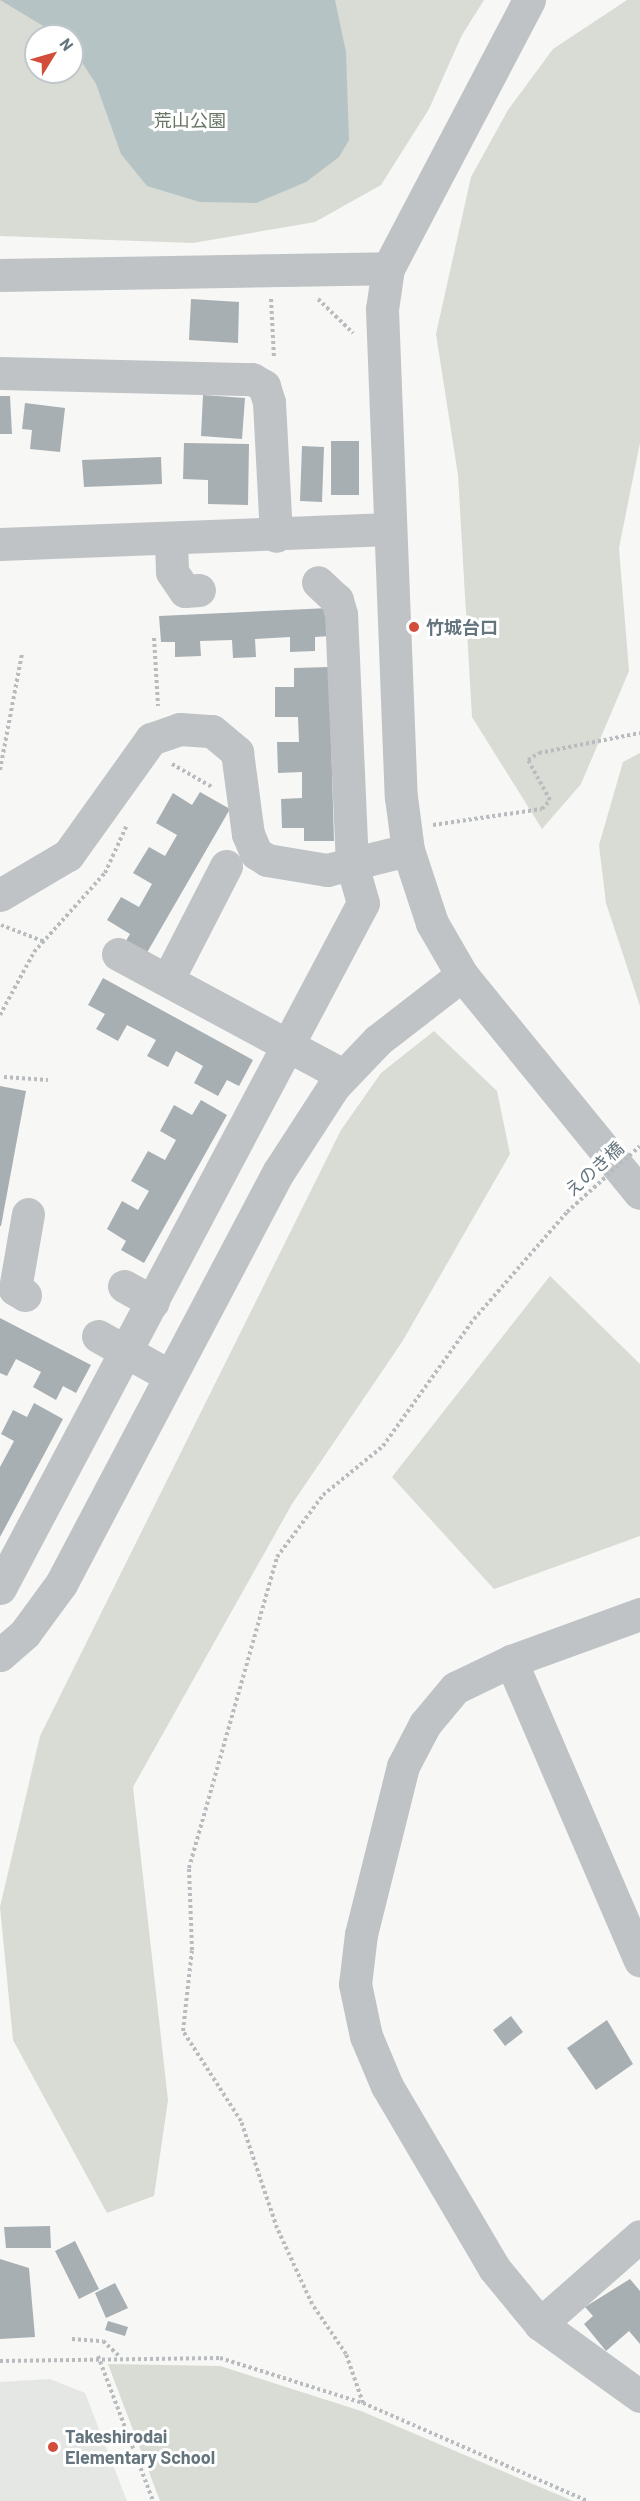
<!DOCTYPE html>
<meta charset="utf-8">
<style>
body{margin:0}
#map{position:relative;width:640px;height:2501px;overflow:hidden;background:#f7f7f5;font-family:Barlow,"Noto Sans JP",sans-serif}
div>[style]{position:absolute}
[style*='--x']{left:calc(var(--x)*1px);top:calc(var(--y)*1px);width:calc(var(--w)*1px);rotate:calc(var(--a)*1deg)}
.built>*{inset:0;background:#e5e7e5}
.green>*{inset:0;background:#d8dcd4}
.water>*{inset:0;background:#b6c3c5}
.building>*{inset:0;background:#a7afb3}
.path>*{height:4px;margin-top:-2px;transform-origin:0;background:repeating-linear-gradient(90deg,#b9bcbe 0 3px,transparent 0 6px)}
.minor>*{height:33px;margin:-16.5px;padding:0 16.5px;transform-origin:16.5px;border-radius:16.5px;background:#bfc3c6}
.path-bridge>*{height:4px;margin-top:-2px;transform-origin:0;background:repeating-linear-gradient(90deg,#b9bcbe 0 3px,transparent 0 6px)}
.dots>*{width:16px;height:16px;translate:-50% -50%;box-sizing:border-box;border:3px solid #fff;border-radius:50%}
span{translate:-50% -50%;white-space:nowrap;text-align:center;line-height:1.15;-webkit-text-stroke:6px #fff;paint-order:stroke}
.park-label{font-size:18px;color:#687664}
.poi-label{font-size:18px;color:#65757d;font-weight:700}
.left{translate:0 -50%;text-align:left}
.street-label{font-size:18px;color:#65757d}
.north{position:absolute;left:24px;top:24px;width:60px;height:60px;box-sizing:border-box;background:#fff;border:2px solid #c1c8cb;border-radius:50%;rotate:53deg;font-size:16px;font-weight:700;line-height:24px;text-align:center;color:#65757d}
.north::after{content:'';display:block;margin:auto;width:21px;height:27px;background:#d24d3a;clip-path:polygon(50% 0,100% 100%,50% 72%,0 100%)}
</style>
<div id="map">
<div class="built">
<i style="clip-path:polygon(50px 2379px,85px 2393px,127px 2501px,0 2501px,0 2382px)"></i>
</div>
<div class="green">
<i style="clip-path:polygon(evenodd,0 0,484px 0,462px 35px,429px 109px,381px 185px,315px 222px,193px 243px,0 236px,0 0,36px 36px,72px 36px,72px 72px,36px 72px,36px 36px)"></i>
<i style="clip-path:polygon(627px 0,640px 0,640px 443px,619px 548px,629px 671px,581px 784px,542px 829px,472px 717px,458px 475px,436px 334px,471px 177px,508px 110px,553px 49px)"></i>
<i style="clip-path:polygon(640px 753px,640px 1006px,606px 903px,599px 845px,623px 762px)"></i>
<i style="clip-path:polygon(434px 1031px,497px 1091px,510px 1154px,402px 1342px,292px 1504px,133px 1787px,168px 2100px,154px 2196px,107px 2213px,13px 2040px,0 1907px,40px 1736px,341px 1130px,381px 1073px)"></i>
<i style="clip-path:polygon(550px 1276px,640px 1364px,640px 1536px,494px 1589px,392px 1477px)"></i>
<i style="clip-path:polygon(108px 2364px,220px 2366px,361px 2411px,573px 2501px,160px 2501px)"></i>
</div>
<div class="water">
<i style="clip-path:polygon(0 0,335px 0,346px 52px,349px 140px,339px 157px,306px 182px,256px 203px,200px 202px,147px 186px,121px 154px,96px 84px,72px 47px,72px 36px,60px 36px)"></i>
</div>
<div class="building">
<i style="clip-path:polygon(191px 299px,239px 302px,238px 343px,189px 340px)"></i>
<i style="clip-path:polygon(203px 395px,245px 398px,242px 439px,201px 436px)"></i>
<i style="clip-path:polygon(0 396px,10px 396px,12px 434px,0 434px)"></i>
<i style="clip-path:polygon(25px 403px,65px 408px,60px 452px,30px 449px,32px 430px,22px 429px)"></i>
<i style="clip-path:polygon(331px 441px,359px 441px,359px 495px,331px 495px)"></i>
<i style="clip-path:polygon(184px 443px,249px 444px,248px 505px,208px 504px,208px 480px,183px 479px)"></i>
<i style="clip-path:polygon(302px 446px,324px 447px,322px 502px,300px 501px)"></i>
<i style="clip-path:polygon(161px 457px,162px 484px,84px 487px,82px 460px)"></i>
<i style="clip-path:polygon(329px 608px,330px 636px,315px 637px,315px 651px,290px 652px,290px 637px,255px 639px,256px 657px,233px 658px,232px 640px,200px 641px,201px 656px,175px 657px,175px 642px,161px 642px,159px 616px)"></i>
<i style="clip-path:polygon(329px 667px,334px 841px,304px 841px,304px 828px,282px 828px,281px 799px,302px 798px,302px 772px,278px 773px,277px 742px,299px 742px,298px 717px,275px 717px,275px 687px,294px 687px,294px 668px)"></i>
<i style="clip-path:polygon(200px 792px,230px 809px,145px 956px,124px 944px,130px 934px,107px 920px,121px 897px,139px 907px,152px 884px,133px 873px,149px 847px,165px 856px,177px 835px,156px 823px,173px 793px,192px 805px)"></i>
<i style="clip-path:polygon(103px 978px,253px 1060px,239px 1086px,227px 1080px,218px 1096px,194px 1083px,203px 1066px,176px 1051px,168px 1067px,147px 1056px,156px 1040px,127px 1025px,118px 1041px,96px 1029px,105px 1014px,88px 1005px)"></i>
<i style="clip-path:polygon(0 1086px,26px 1091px,1px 1226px,0 1226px)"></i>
<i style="clip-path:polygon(201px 1100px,227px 1115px,144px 1263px,121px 1250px,126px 1241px,107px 1229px,122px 1201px,138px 1210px,149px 1191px,131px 1181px,148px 1151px,165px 1160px,176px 1140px,160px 1131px,174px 1105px,192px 1115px)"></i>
<i style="clip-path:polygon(0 1318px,91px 1365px,76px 1393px,63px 1386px,56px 1400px,33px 1387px,41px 1372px,16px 1359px,7px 1376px,0 1373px)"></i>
<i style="clip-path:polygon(34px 1403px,63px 1419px,0 1537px,0 1467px,14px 1441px,1px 1434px,13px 1410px,27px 1417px)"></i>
<i style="clip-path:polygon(511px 2016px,523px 2032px,505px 2046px,493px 2030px)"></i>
<i style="clip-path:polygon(607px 2020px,633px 2064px,596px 2090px,567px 2048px)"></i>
<i style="clip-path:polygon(50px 2226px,51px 2248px,6px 2248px,4px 2227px)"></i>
<i style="clip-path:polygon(75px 2241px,99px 2289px,79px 2299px,55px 2251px)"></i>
<i style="clip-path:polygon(0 2259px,29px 2268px,35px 2337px,0 2339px)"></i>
<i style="clip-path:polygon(630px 2279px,640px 2291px,640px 2344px,629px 2331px,606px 2351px,584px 2324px,593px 2316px,585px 2307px)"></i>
<i style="clip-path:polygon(115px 2283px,128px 2308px,106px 2318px,95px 2293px)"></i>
<i style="clip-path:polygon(108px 2321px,128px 2327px,125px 2336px,105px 2330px)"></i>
</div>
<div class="path">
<i style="--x:271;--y:299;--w:59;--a:87.1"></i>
<i style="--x:318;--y:299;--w:49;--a:44.2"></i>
<i style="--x:154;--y:638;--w:68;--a:86.6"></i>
<i style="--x:172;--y:764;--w:46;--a:29.9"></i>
<i style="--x:0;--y:770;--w:118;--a:-79.3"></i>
<i style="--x:433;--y:825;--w:110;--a:-8.4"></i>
<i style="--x:542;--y:809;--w:12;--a:-48"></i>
<i style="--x:550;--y:800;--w:46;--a:-118.8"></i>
<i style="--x:528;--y:760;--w:13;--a:-32"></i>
<i style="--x:539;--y:753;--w:103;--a:-11.2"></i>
<i style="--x:1;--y:925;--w:47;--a:21.1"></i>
<i style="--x:0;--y:1015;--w:72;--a:-61.6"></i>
<i style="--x:34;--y:952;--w:106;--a:-48.1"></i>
<i style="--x:105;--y:873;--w:51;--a:-65.5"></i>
<i style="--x:4;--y:1077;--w:44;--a:3.9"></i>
<i style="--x:72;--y:2339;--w:31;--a:4"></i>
<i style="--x:103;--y:2341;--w:22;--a:43"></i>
<i style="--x:98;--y:2356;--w:155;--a:69.2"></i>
<i style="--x:0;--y:2361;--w:220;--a:-0.8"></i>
<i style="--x:220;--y:2358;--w:150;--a:17.5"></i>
<i style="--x:363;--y:2403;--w:244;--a:23.6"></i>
<i style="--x:363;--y:2403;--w:52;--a:-109.1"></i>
<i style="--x:346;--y:2354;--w:60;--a:-124.2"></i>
<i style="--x:312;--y:2304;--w:84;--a:-114.7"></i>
<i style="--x:277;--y:2228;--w:113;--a:-108.6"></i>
<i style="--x:241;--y:2121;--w:107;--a:-122.8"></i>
<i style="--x:183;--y:2031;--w:81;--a:-83.7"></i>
<i style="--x:192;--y:1950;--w:82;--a:-92.1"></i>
<i style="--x:189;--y:1868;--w:323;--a:-74.2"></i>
<i style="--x:277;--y:1557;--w:77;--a:-53.4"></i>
<i style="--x:323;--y:1495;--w:77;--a:-39.2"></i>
<i style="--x:383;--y:1446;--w:156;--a:-54.4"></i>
<i style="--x:474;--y:1319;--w:142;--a:-49"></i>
</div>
<div class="minor">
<i style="--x:529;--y:0;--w:303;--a:117.7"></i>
<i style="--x:388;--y:268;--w:41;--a:98.3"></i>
<i style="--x:382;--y:309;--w:488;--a:87.8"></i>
<i style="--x:401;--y:797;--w:53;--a:82.5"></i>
<i style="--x:408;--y:850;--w:77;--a:71.8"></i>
<i style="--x:432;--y:923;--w:60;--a:60"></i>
<i style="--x:462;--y:975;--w:281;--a:50.8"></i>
<i style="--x:0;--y:275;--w:388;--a:-1"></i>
<i style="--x:0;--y:373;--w:252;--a:1.4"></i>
<i style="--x:252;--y:379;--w:14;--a:30"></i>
<i style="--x:264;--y:386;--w:17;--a:73"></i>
<i style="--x:269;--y:402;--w:134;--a:87"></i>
<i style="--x:171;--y:542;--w:30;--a:88"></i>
<i style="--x:172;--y:572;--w:23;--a:56"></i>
<i style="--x:185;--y:591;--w:14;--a:-4"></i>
<i style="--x:0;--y:544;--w:390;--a:-2.2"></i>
<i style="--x:0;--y:895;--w:79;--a:-30.5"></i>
<i style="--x:68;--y:855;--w:143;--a:-54.4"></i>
<i style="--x:151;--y:739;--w:31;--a:-19"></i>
<i style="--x:180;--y:729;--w:32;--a:4"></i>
<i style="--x:212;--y:731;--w:33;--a:40"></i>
<i style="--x:237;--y:752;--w:83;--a:82.4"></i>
<i style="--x:248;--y:834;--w:21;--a:67"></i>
<i style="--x:256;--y:853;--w:13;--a:32"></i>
<i style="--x:267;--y:860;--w:61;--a:9.5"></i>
<i style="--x:327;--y:870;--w:83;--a:-13.9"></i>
<i style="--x:118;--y:954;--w:255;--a:28.3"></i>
<i style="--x:168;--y:979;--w:127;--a:-62.8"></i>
<i style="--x:124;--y:1286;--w:33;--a:29"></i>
<i style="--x:25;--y:1295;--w:12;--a:-149"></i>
<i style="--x:15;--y:1289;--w:76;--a:-80.2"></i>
<i style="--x:98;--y:1336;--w:82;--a:29.1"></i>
<i style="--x:0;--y:1588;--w:775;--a:-62.08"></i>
<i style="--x:363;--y:903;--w:40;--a:-106"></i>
<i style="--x:352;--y:865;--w:251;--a:-92.5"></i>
<i style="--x:341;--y:614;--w:15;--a:-106"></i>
<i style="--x:337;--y:600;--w:26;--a:-137"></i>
<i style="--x:640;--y:1614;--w:137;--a:160"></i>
<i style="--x:511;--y:1661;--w:62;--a:154.3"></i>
<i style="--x:455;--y:1688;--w:47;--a:129.8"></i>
<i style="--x:425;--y:1724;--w:47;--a:117.6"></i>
<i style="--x:403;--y:1766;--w:173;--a:104"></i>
<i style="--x:361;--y:1934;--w:50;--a:96.8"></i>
<i style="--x:355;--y:1984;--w:53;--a:78.1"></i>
<i style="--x:366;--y:2036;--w:54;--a:67.2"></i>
<i style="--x:387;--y:2086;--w:211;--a:59.5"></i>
<i style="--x:494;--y:2268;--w:72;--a:50.6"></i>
<i style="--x:540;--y:2324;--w:123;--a:35.8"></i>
<i style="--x:0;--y:1655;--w:33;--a:-41"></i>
<i style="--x:25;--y:1633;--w:61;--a:-53.7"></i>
<i style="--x:61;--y:1584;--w:467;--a:-62.2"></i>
<i style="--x:279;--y:1171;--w:101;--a:-57.1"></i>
<i style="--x:334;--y:1086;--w:64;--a:-46.3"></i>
<i style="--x:378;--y:1040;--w:106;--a:-37.7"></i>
<i style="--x:511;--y:1661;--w:326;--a:66.7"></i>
<i style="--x:540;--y:2324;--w:133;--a:-41.3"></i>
</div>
<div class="path-bridge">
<i style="--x:567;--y:1212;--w:98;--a:-42.1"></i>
</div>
<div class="dots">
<i style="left:414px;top:627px;background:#d24d3a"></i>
<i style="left:53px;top:2447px;background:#d24d3a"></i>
</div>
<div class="park-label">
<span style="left:190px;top:120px">荒山公園</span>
</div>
<div class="poi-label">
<span class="left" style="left:426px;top:627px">竹城台口</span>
<span class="left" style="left:65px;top:2447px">Takeshirodai<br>Elementary School</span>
</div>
<div class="street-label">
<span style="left:594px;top:1169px;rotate:-42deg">えのき橋</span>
</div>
<div class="north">N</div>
</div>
